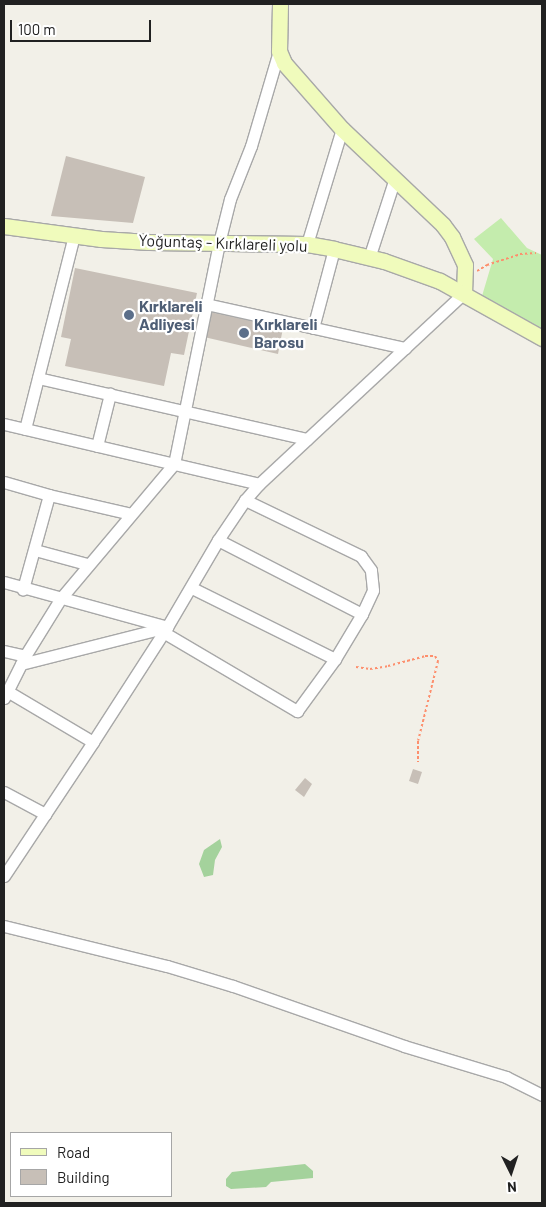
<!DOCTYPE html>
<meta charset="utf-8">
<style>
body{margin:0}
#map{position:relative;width:546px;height:1207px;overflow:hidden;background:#f2f0e8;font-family:Barlow,sans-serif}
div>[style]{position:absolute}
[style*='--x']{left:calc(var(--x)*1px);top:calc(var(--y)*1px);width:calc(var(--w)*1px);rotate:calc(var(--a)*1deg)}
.grass>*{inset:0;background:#c4ecad}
.forest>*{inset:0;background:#a4d29c}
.building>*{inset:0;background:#c7bfb7}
.path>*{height:2px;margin-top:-1px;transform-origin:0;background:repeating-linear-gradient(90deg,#fd8f6d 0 2.5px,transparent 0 5px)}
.roads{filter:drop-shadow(1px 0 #a8a8a8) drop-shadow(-1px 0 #a8a8a8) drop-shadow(0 1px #a8a8a8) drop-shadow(0 -1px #a8a8a8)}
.street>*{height:11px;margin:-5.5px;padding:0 5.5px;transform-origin:5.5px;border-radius:5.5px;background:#fff}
.secondary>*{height:15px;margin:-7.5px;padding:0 7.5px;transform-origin:7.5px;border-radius:7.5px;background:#f0fbbc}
.dots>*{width:14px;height:14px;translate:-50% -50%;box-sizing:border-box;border:2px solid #fff;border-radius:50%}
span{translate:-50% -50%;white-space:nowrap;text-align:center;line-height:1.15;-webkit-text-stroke:4.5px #fff;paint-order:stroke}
.street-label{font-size:16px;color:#212121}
.service-label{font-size:16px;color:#4e5e75;font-weight:700}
.left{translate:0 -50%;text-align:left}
.frame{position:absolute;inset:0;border:5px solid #212121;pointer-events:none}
.legend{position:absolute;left:10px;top:1132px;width:162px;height:65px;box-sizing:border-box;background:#fff;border:1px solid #a6a6a6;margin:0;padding:6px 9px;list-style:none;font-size:15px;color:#212121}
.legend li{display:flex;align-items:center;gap:10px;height:25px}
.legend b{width:25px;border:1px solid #a6a6a6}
.north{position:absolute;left:486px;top:1147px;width:50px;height:50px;-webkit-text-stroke:4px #fff;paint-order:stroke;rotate:176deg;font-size:14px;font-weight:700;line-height:20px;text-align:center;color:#212121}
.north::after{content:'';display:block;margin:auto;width:18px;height:22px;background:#212121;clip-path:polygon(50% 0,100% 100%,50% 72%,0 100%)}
.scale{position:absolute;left:10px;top:20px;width:141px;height:22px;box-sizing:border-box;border:2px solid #212121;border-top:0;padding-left:6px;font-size:15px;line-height:18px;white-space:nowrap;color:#212121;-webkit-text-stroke:4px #fff;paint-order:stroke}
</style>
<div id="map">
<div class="grass">
<i style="clip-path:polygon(501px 218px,527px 248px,542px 255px,542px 331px,482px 296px,493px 259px,474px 239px)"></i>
</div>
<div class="forest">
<i style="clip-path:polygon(220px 839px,222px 847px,215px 860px,213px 875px,204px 877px,199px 864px,204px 850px)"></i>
<i style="clip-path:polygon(305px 1164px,313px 1171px,313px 1178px,271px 1182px,266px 1187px,231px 1189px,226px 1186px,226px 1179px,232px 1172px)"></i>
</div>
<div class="building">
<i style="clip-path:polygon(66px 156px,145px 177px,133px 223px,51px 216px)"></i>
<i style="clip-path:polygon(75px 268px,197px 293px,184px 355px,171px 353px,164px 386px,65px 366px,71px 339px,61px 337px)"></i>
<i style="clip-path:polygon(210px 312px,283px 328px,278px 354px,204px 337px)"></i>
<i style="clip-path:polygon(413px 769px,422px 772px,418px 784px,409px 781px)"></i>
<i style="clip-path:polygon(305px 778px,312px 784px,304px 797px,295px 790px)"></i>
</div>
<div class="path">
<i style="--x:477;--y:271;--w:12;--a:-31"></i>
<i style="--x:487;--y:265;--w:35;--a:-18"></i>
<i style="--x:520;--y:254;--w:16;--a:-4"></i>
<i style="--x:356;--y:667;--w:14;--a:8"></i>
<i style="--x:370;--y:669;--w:18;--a:-9"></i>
<i style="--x:388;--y:666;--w:38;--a:-15"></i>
<i style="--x:425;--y:656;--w:10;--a:0"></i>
<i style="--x:435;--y:656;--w:6;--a:59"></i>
<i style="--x:438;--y:661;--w:82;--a:104"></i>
<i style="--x:418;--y:741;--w:21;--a:90"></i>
</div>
<div class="roads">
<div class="street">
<i style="--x:307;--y:244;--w:120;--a:-73.1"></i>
<i style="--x:369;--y:258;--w:81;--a:-72"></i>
<i style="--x:206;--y:304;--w:204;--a:12.5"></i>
<i style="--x:313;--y:328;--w:82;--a:-75.1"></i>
<i style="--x:38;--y:378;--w:276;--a:12.8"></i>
<i style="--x:4;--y:424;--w:262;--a:13.2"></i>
<i style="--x:25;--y:429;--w:199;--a:-75.8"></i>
<i style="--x:97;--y:446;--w:54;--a:-76"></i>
<i style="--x:4;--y:482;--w:47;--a:16.1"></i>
<i style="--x:49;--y:495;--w:98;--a:105.5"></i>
<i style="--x:49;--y:495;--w:84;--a:13"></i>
<i style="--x:218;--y:540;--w:162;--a:27.2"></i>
<i style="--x:35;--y:550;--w:54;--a:15.1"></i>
<i style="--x:4;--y:582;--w:169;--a:15.4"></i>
<i style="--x:167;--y:627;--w:137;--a:122.8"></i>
<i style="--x:93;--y:742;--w:100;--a:-149.3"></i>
<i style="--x:192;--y:588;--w:160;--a:26.4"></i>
<i style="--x:335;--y:659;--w:52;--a:-59"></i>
<i style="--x:362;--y:614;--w:26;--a:-65"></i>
<i style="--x:373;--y:590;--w:20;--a:-96"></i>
<i style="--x:371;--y:570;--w:17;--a:-126"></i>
<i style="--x:361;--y:556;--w:129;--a:-154.2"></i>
<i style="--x:163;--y:632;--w:156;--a:30.5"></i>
<i style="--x:297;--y:711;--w:64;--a:-53.8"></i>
<i style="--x:4;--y:651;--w:22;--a:13"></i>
<i style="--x:21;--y:664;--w:151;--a:-14.2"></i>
<i style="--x:167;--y:627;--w:101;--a:-59.6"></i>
<i style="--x:218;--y:540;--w:48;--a:-56"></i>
<i style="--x:245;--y:500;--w:21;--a:-49"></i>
<i style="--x:259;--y:484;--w:280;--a:-43"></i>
<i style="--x:4;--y:698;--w:47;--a:-63.4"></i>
<i style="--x:25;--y:656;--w:68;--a:-58.2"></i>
<i style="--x:61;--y:598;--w:175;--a:-49.9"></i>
<i style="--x:174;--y:464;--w:226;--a:-78.5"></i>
<i style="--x:219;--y:243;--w:45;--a:-76"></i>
<i style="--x:230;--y:199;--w:57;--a:-68.4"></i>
<i style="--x:251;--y:146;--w:99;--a:-73.6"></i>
<i style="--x:4;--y:792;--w:47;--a:28.2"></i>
<i style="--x:4;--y:876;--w:161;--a:-56.4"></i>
<i style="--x:4;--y:926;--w:168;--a:13.8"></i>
<i style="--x:167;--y:966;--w:69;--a:16.9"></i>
<i style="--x:233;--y:986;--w:181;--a:19.3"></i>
<i style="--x:404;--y:1046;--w:107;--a:16.9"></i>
<i style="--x:506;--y:1077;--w:40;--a:26.6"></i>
</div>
<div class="secondary">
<i style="--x:280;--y:4;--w:47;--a:91.2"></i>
<i style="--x:279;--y:51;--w:13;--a:67"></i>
<i style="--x:284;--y:63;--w:88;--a:48.7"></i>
<i style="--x:342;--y:129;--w:139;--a:43.5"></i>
<i style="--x:443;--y:225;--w:15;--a:53"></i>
<i style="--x:452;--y:237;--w:31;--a:65"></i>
<i style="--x:465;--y:265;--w:28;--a:92"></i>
<i style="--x:4;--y:226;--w:98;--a:7.6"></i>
<i style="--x:101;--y:239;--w:48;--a:3.6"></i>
<i style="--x:149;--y:242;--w:158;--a:0.7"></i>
<i style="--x:307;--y:244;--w:27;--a:10"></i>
<i style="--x:334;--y:249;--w:51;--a:13.5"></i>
<i style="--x:384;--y:261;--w:59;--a:19.7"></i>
<i style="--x:440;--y:281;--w:117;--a:29.2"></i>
</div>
</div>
<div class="dots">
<i style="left:129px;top:315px;background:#5c6f8a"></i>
<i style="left:244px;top:333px;background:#5c6f8a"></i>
</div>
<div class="street-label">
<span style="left:223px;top:243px;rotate:2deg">Yoğuntaş - Kırklareli yolu</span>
</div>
<div class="service-label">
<span class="left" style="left:139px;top:315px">Kırklareli<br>Adliyesi</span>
<span class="left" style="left:254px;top:333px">Kırklareli<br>Barosu</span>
</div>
<div class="frame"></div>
<ul class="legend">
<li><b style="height:6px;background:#f0fbbc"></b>Road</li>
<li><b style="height:14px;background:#c7bfb7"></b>Building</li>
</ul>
<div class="north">N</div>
<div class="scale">100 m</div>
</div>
